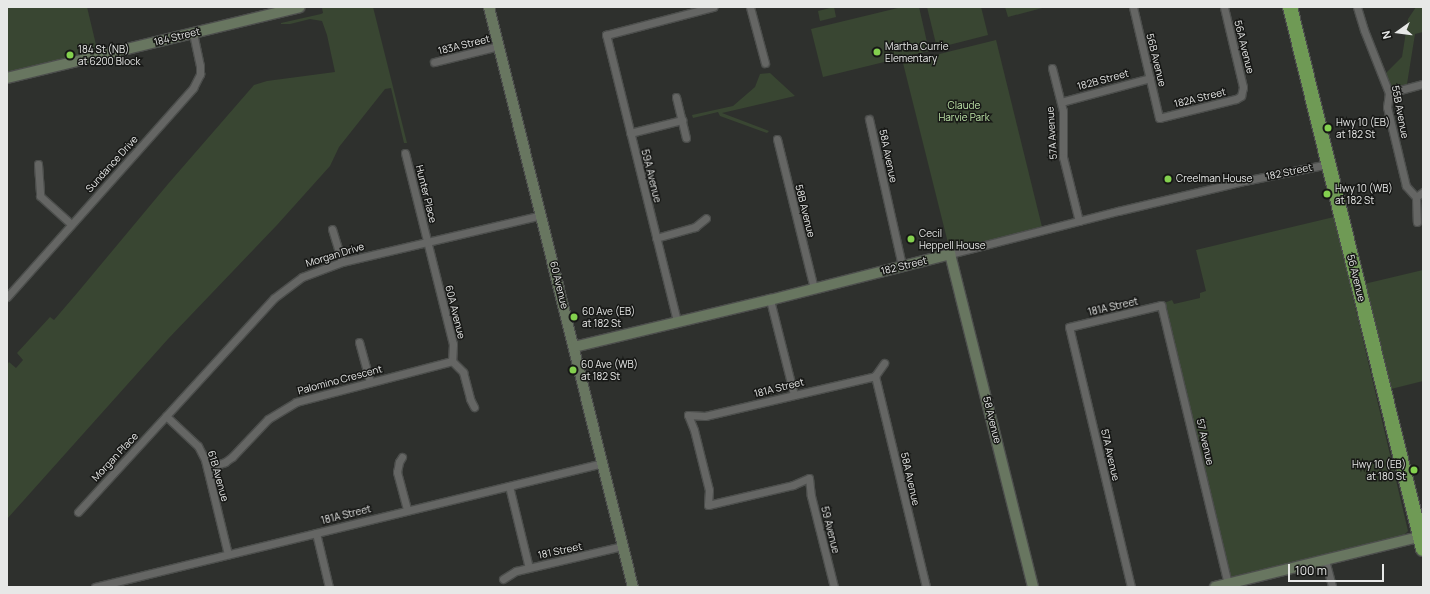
<!DOCTYPE html>
<style>
body{margin:0}
#map{position:relative;width:1430px;height:594px;overflow:hidden;background:#2e302d;font-family:Manrope,sans-serif}
div>[style]{position:absolute}
[style*='--x']{left:calc(var(--x)*1px);top:calc(var(--y)*1px);width:calc(var(--w)*1px);rotate:calc(var(--a)*1deg)}
.green>*{inset:0;background:#394632}
.roads{filter:drop-shadow(1px 0 #4c4e4c) drop-shadow(-1px 0 #4c4e4c) drop-shadow(0 1px #4c4e4c) drop-shadow(0 -1px #4c4e4c)}
.street>*{height:7px;margin:-3.5px;padding:0 3.5px;transform-origin:3.5px;border-radius:3.5px;background:#656664}
.secondary>*{height:10px;margin:-5px;padding:0 5px;transform-origin:5px;border-radius:5px;background:#687660}
.highway>*{height:14px;margin:-7px;padding:0 7px;transform-origin:7px;border-radius:7px;background:#6f9a55}
.dots>*{width:11px;height:11px;translate:-50% -50%;box-sizing:border-box;border:2px solid #171816;border-radius:50%}
span{translate:-50% -50%;white-space:nowrap;text-align:center;line-height:1.15;-webkit-text-stroke:3px #171816;paint-order:stroke}
.street-label{font-size:10px;color:#e7e8e7}
.poi-label{font-size:10px;color:#e7e8e7}
.left{translate:0 -50%;text-align:left}
.right{translate:-100% -50%;text-align:right}
.park-label{font-size:10px;color:#bfe6a9}
.frame{position:absolute;inset:0;border:8px solid #e7e8e7;pointer-events:none}
.north{position:absolute;left:1378px;top:12px;width:40px;height:40px;-webkit-text-stroke:3px #171816;paint-order:stroke;rotate:256deg;font-size:11px;font-weight:700;line-height:16px;text-align:center;color:#e7e8e7}
.north::after{content:'';display:block;margin:auto;width:14px;height:18px;background:#e7e8e7;clip-path:polygon(50% 0,100% 100%,50% 72%,0 100%)}
.scale{position:absolute;left:1288px;top:564px;width:96px;height:18px;box-sizing:border-box;border:2px solid #e7e8e7;border-top:0;padding-left:5px;font-size:12px;line-height:14px;white-space:nowrap;color:#e7e8e7;-webkit-text-stroke:3px #171816;paint-order:stroke}
</style>
<div id="map">
<div class="green">
<i style="clip-path:polygon(7px 7px,87px 7px,97px 49px,94px 52px,7px 73px)"></i>
<i style="clip-path:polygon(328px 7px,373px 7px,407px 143px,404px 143px,391px 88px,385px 89px,339px 147px,330px 166px,277px 225px,168px 339px,7px 519px,7px 365px,9px 362px,16px 368px,23px 360px,17px 353px,50px 317px,54px 320px,78px 292px,168px 184px,254px 85px,267px 81px,335px 72px,327px 35px,322px 21px,310px 19px,290px 24px,281px 24px,281px 23px,321px 14px,323px 13px,322px 8px)"></i>
<i style="clip-path:polygon(834px 7px,836px 17px,820px 21px,818px 11px)"></i>
<i style="clip-path:polygon(902px 7px,919px 7px,929px 51px,823px 77px,811px 29px)"></i>
<i style="clip-path:polygon(927px 7px,981px 7px,988px 35px,937px 48px)"></i>
<i style="clip-path:polygon(1005px 7px,1046px 7px,1008px 17px)"></i>
<i style="clip-path:polygon(1416px 7px,1423px 7px,1423px 32px,1415px 34px,1407px 84px,1397px 87px,1391px 86px,1385px 74px,1402px 57px,1408px 19px)"></i>
<i style="clip-path:polygon(996px 40px,1042px 227px,950px 251px,903px 63px)"></i>
<i style="clip-path:polygon(770px 73px,795px 96px,722px 113px,769px 131px,767px 133px,720px 116px,718px 112px,693px 118px,692px 115px,733px 106px,755px 87px,760px 74px)"></i>
<i style="clip-path:polygon(1334px 217px,1408px 531px,1404px 535px,1231px 577px,1164px 303px,1172px 300px,1174px 304px,1200px 298px,1200px 293px,1206px 291px,1196px 250px)"></i>
<i style="clip-path:polygon(1423px 270px,1423px 381px,1391px 389px,1364px 284px)"></i>
</div>
<div class="roads">
<div class="street">
<i style="--x:750;--y:7;--w:58;--a:75"></i>
<i style="--x:1133;--y:7;--w:114;--a:76.8"></i>
<i style="--x:1159;--y:118;--w:79;--a:-13.9"></i>
<i style="--x:1236;--y:99;--w:6;--a:-31"></i>
<i style="--x:1241;--y:96;--w:9;--a:-77"></i>
<i style="--x:1243;--y:87;--w:82;--a:-103.4"></i>
<i style="--x:1357;--y:7;--w:24;--a:73"></i>
<i style="--x:1364;--y:30;--w:68;--a:68.4"></i>
<i style="--x:1389;--y:93;--w:14;--a:98"></i>
<i style="--x:1387;--y:107;--w:81;--a:76.5"></i>
<i style="--x:1406;--y:186;--w:15;--a:48"></i>
<i style="--x:434;--y:62;--w:67;--a:-13.8"></i>
<i style="--x:1052;--y:68;--w:44;--a:75.7"></i>
<i style="--x:1063;--y:111;--w:46;--a:90"></i>
<i style="--x:1063;--y:157;--w:66;--a:76"></i>
<i style="--x:1389;--y:93;--w:35;--a:-15"></i>
<i style="--x:676;--y:97;--w:42;--a:76.3"></i>
<i style="--x:1061;--y:102;--w:92;--a:-15.1"></i>
<i style="--x:869;--y:119;--w:151;--a:77.3"></i>
<i style="--x:630;--y:133;--w:54;--a:-14"></i>
<i style="--x:777;--y:139;--w:154;--a:76.1"></i>
<i style="--x:405;--y:153;--w:197;--a:75.9"></i>
<i style="--x:453;--y:344;--w:17;--a:93"></i>
<i style="--x:38;--y:164;--w:32;--a:86"></i>
<i style="--x:40;--y:196;--w:42;--a:42.1"></i>
<i style="--x:1416;--y:197;--w:25;--a:88"></i>
<i style="--x:1416;--y:197;--w:9;--a:-36"></i>
<i style="--x:332;--y:229;--w:34;--a:73"></i>
<i style="--x:656;--y:238;--w:41;--a:-15.8"></i>
<i style="--x:695;--y:227;--w:14;--a:-39"></i>
<i style="--x:950;--y:254;--w:173;--a:-14.4"></i>
<i style="--x:1118;--y:211;--w:130;--a:-13.4"></i>
<i style="--x:1244;--y:181;--w:86;--a:-11.4"></i>
<i style="--x:7;--y:297;--w:280;--a:-48.3"></i>
<i style="--x:193;--y:88;--w:16;--a:-63"></i>
<i style="--x:200;--y:74;--w:8;--a:-90"></i>
<i style="--x:200;--y:66;--w:34;--a:-102"></i>
<i style="--x:770;--y:300;--w:98;--a:75.8"></i>
<i style="--x:677;--y:321;--w:295;--a:-103.9"></i>
<i style="--x:606;--y:35;--w:111;--a:-14.7"></i>
<i style="--x:359;--y:342;--w:41;--a:74.6"></i>
<i style="--x:452;--y:361;--w:16;--a:45"></i>
<i style="--x:463;--y:372;--w:28;--a:75"></i>
<i style="--x:470;--y:399;--w:9;--a:63"></i>
<i style="--x:875;--y:376;--w:217;--a:76.4"></i>
<i style="--x:875;--y:376;--w:16;--a:-55"></i>
<i style="--x:688;--y:415;--w:16;--a:68"></i>
<i style="--x:694;--y:430;--w:62;--a:76"></i>
<i style="--x:709;--y:490;--w:15;--a:94"></i>
<i style="--x:708;--y:505;--w:87;--a:-13.2"></i>
<i style="--x:793;--y:485;--w:17;--a:-24"></i>
<i style="--x:809;--y:478;--w:18;--a:84"></i>
<i style="--x:811;--y:496;--w:94;--a:75.8"></i>
<i style="--x:688;--y:415;--w:17;--a:3"></i>
<i style="--x:705;--y:416;--w:175;--a:-13.2"></i>
<i style="--x:166;--y:416;--w:44;--a:43.2"></i>
<i style="--x:198;--y:446;--w:16;--a:63"></i>
<i style="--x:205;--y:460;--w:97;--a:76.3"></i>
<i style="--x:402;--y:457;--w:6;--a:121"></i>
<i style="--x:399;--y:462;--w:10;--a:101"></i>
<i style="--x:397;--y:472;--w:39;--a:75"></i>
<i style="--x:207;--y:468;--w:19;--a:-18"></i>
<i style="--x:225;--y:462;--w:9;--a:-36"></i>
<i style="--x:232;--y:457;--w:52;--a:-46.5"></i>
<i style="--x:268;--y:419;--w:33;--a:-31"></i>
<i style="--x:296;--y:402;--w:161;--a:-14.7"></i>
<i style="--x:509;--y:486;--w:84;--a:76.3"></i>
<i style="--x:78;--y:512;--w:290;--a:-47.5"></i>
<i style="--x:274;--y:298;--w:35;--a:-37"></i>
<i style="--x:302;--y:277;--w:43;--a:-20.6"></i>
<i style="--x:342;--y:262;--w:205;--a:-13.2"></i>
<i style="--x:316;--y:533;--w:56;--a:76.5"></i>
<i style="--x:1325;--y:560;--w:28;--a:75"></i>
<i style="--x:503;--y:579;--w:15;--a:-32"></i>
<i style="--x:516;--y:571;--w:110;--a:-13.2"></i>
<i style="--x:95;--y:587;--w:523;--a:-13.72"></i>
<i style="--x:1131;--y:587;--w:267;--a:-103.4"></i>
<i style="--x:1069;--y:327;--w:95;--a:-13.4"></i>
<i style="--x:1161;--y:305;--w:287;--a:76.5"></i>
</div>
<div class="secondary">
<i style="--x:489;--y:7;--w:598;--a:76.06"></i>
<i style="--x:7;--y:78;--w:301;--a:-13.6"></i>
<i style="--x:574;--y:347;--w:202;--a:-13.5"></i>
<i style="--x:770;--y:300;--w:186;--a:-14.3"></i>
<i style="--x:950;--y:254;--w:343;--a:76"></i>
<i style="--x:1215;--y:587;--w:214;--a:-13.8"></i>
</div>
<div class="highway">
<i style="--x:1290;--y:7;--w:558;--a:76.21"></i>
</div>
</div>
<div class="dots">
<i style="left:877px;top:52px;background:#83d04e"></i>
<i style="left:70px;top:55px;background:#83d04e"></i>
<i style="left:1328px;top:128px;background:#83d04e"></i>
<i style="left:1168px;top:179px;background:#83d04e"></i>
<i style="left:1327px;top:194px;background:#83d04e"></i>
<i style="left:911px;top:239px;background:#83d04e"></i>
<i style="left:574px;top:317px;background:#83d04e"></i>
<i style="left:573px;top:370px;background:#83d04e"></i>
<i style="left:1414px;top:470px;background:#83d04e"></i>
</div>
<div class="street-label">
<span style="left:177px;top:37px;rotate:-14deg">184 Street</span>
<span style="left:464px;top:45px;rotate:-14deg">183A Street</span>
<span style="left:1244px;top:47px;rotate:76deg">56A Avenue</span>
<span style="left:1156px;top:60px;rotate:76deg">56B Avenue</span>
<span style="left:1103px;top:80px;rotate:-15deg">182B Street</span>
<span style="left:1200px;top:98px;rotate:-14deg">182A Street</span>
<span style="left:1400px;top:112px;rotate:79deg">55B Avenue</span>
<span style="left:1052px;top:133px;rotate:-94deg">57A Avenue</span>
<span style="left:888px;top:156px;rotate:78deg">58A Avenue</span>
<span style="left:112px;top:164px;rotate:-48deg">Sundance Drive</span>
<span style="left:1289px;top:172px;rotate:-12deg">182 Street</span>
<span style="left:651px;top:176px;rotate:76deg">59A Avenue</span>
<span style="left:426px;top:194px;rotate:76deg">Hunter Place</span>
<span style="left:805px;top:211px;rotate:76deg">58B Avenue</span>
<span style="left:335px;top:255px;rotate:-17deg">Morgan Drive</span>
<span style="left:904px;top:266px;rotate:-14deg">182 Street</span>
<span style="left:1356px;top:278px;rotate:76deg">56 Avenue</span>
<span style="left:559px;top:285px;rotate:76deg">60 Avenue</span>
<span style="left:1113px;top:307px;rotate:-13deg">181A Street</span>
<span style="left:455px;top:312px;rotate:76deg">60A Avenue</span>
<span style="left:340px;top:380px;rotate:-15deg">Palomino Crescent</span>
<span style="left:779px;top:388px;rotate:-14deg">181A Street</span>
<span style="left:992px;top:420px;rotate:76deg">58 Avenue</span>
<span style="left:1205px;top:442px;rotate:77deg">57 Avenue</span>
<span style="left:1110px;top:455px;rotate:77deg">57A Avenue</span>
<span style="left:115px;top:457px;rotate:-47deg">Morgan Place</span>
<span style="left:218px;top:476px;rotate:74deg">61B Avenue</span>
<span style="left:910px;top:479px;rotate:77deg">58A Avenue</span>
<span style="left:346px;top:515px;rotate:-14deg">181A Street</span>
<span style="left:830px;top:530px;rotate:76deg">59 Avenue</span>
<span style="left:560px;top:551px;rotate:-12deg">181 Street</span>
</div>
<div class="poi-label">
<span class="left" style="left:885px;top:52px">Martha Currie<br>Elementary</span>
<span class="left" style="left:78px;top:55px">184 St (NB)<br>at 6200 Block</span>
<span class="left" style="left:1336px;top:128px">Hwy 10 (EB)<br>at 182 St</span>
<span class="left" style="left:1176px;top:179px">Creelman House</span>
<span class="left" style="left:1335px;top:194px">Hwy 10 (WB)<br>at 182 St</span>
<span class="left" style="left:919px;top:239px">Cecil<br>Heppell House</span>
<span class="left" style="left:582px;top:317px">60 Ave (EB)<br>at 182 St</span>
<span class="left" style="left:581px;top:370px">60 Ave (WB)<br>at 182 St</span>
<span class="right" style="left:1406px;top:470px">Hwy 10 (EB)<br>at 180 St</span>
</div>
<div class="park-label">
<span style="left:964px;top:111px">Claude<br>Harvie Park</span>
</div>
<div class="frame"></div>
<div class="north">N</div>
<div class="scale">100 m</div>
</div>
